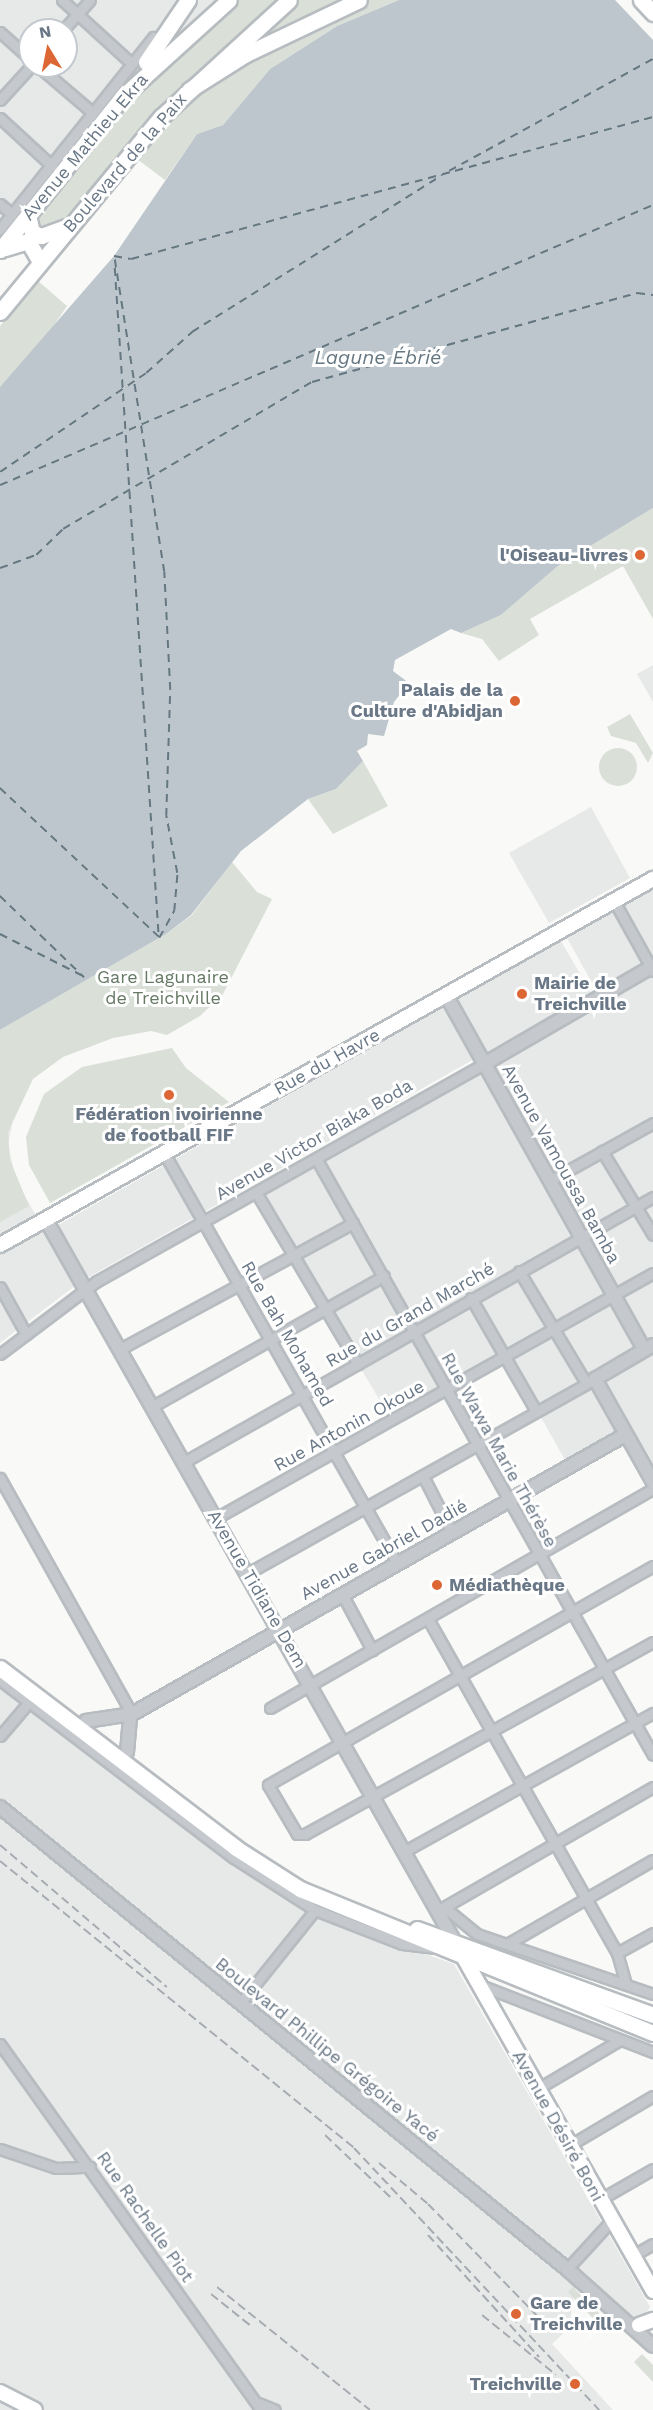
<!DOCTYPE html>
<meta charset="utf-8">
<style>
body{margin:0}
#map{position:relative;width:653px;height:2410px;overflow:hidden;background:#f9f9f7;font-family:"Work Sans",sans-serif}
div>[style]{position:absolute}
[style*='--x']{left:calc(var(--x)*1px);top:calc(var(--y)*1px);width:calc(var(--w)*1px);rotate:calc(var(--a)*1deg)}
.built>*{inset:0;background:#e7e8e8}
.green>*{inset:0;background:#dae0d8}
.round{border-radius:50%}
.water>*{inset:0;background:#bdc6cc}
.pier>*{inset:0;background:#f9f9f7}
.ferry>*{height:1.5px;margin-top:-0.75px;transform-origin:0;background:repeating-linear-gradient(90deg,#657781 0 8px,transparent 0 14px)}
.roads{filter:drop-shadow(2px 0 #b7bcc0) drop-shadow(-2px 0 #b7bcc0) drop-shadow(0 2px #b7bcc0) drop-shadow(0 -2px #b7bcc0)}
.minor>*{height:9px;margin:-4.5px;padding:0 4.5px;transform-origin:4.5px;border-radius:4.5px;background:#c5c8cc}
.tertiary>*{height:12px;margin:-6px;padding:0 6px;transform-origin:6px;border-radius:6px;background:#c5c8cc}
.secondary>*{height:14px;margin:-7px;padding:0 7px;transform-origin:7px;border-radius:7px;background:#fff}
.primary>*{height:15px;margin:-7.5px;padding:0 7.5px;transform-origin:7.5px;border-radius:7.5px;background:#fff}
.trunk>*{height:15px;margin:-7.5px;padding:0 7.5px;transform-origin:7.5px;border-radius:7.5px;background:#fff}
.rail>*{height:2px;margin-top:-1px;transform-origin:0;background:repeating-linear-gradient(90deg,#a6abb1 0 9px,transparent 0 13.5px)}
.dots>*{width:16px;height:16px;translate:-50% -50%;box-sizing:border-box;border:3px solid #fff;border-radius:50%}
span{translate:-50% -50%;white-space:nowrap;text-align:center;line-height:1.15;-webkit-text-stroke:6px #fff;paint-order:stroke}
.street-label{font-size:18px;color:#697786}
.poi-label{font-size:18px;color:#697786;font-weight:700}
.right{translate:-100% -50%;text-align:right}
.left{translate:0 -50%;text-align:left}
.park-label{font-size:18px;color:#667964}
.water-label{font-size:20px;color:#657781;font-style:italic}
.north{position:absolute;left:18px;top:18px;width:60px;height:60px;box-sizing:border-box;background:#fff;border:2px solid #c3c9cf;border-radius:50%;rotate:350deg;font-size:16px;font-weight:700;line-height:24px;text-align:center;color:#697786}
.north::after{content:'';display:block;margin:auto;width:21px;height:27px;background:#dc6734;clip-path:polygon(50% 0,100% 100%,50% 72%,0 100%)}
</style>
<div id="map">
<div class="built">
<i style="clip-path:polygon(evenodd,0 0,217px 0,133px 77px,0 230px,0 0,30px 30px,66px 30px,66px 66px,30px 66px,30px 30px)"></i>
<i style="clip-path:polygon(653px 665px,653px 702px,637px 674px)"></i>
<i style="clip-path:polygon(591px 807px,630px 878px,549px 923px,509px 853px)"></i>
<i style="clip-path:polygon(653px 889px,653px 1492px,620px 1438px,569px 1467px,504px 1352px,391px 1419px,256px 1193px,539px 1041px,531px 1027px,80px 1282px,0 1343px,0 1080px,14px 1115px,8px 1144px,16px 1180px,40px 1223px,51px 1229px,561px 941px,591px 993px,596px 990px,567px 938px)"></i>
<i style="clip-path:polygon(0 1684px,257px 1880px,317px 1916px,454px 1964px,650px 2307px,645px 2316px,634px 2317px,578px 2271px,569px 2328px,552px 2344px,613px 2410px,0 2410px)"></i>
</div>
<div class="green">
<i style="clip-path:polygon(217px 0,399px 0,337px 26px,270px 69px,223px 125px,197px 134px,165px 180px,125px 150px,72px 215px,36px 232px,36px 211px,140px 84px,133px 77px)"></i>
<i style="clip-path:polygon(37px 280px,67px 306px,38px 349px,0 387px,0 326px)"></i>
<i style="clip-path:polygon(653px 508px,653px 619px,623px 566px,530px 619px,539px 635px,499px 661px,482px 639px,461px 633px,501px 615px,559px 565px)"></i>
<i style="clip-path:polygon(630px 714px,653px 753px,648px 763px,636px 743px,611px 736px,607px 727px)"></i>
<i class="round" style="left:599px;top:748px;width:38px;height:38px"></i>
<i style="clip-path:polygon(363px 761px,388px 806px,333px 834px,308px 799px,336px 789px)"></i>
<i style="clip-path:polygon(232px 862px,257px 892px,272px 899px,223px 994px,200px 1016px,167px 1035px,151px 1031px,113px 1038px,63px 1057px,33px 1079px,8px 1132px,10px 1160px,29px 1206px,0 1222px,0 1030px,166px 934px,192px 915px)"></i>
<i style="clip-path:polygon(172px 1048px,186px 1068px,229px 1102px,50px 1203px,29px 1165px,26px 1137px,44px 1094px,82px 1067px)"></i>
<i style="clip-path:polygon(573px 2287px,610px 2324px,605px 2331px,568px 2292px)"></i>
<i style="clip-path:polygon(642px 2354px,653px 2365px,653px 2382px,634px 2362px)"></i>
</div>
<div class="water">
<i style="clip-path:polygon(399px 0,653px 0,653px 508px,559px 565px,501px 615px,461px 633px,451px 629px,395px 660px,393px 671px,409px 683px,394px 702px,384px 736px,368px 734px,367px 745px,357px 751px,363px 761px,336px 789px,308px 799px,241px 851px,191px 915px,166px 934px,0 1030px,0 387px,114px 256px,197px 134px,223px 125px,270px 69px,337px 26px)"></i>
</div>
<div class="pier">
<i style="clip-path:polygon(615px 0,653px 0,653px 40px)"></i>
</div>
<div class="ferry">
<i style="--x:449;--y:171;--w:233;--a:-28.8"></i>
<i style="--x:115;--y:268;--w:670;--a:86.24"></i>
<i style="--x:0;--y:472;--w:176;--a:-34.1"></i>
<i style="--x:146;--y:373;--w:62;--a:-41.7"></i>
<i style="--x:192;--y:332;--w:295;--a:-32.1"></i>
<i style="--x:0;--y:485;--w:710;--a:-23.21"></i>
<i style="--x:0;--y:568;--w:38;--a:-20"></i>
<i style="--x:36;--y:555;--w:37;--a:-44"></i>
<i style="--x:63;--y:529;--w:289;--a:-30.6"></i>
<i style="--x:312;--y:382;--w:337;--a:-15.3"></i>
<i style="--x:637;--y:293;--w:16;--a:7"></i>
<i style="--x:0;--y:788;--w:218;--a:43.1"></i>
<i style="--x:0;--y:896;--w:117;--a:44"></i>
<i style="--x:0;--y:934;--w:91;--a:26.8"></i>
<i style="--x:159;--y:938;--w:31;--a:-61"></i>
<i style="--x:174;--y:911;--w:38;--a:-85"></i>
<i style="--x:177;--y:873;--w:58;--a:-100.9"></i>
<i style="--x:166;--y:816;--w:126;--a:-88.2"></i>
<i style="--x:170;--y:690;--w:118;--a:-92.9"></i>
<i style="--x:164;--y:572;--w:320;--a:-99"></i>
<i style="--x:114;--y:256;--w:17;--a:10"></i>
<i style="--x:131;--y:259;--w:541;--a:-15.22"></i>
</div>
<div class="roads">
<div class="minor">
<i style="--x:62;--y:0;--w:92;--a:42.4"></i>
<i style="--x:63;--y:30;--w:40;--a:-48"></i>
<i style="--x:0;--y:32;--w:40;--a:42"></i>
<i style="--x:38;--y:66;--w:72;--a:40.5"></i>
<i style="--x:0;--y:100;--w:46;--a:-47.6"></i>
<i style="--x:0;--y:118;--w:71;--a:42.7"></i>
<i style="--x:0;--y:204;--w:16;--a:40"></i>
<i style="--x:0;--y:229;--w:246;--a:-51.4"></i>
<i style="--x:614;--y:901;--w:80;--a:60.9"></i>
<i style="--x:602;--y:1151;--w:98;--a:58.7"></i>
<i style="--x:164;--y:1153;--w:472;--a:60.4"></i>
<i style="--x:317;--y:1160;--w:683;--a:60.55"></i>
<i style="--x:549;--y:1181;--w:119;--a:-29.1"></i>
<i style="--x:257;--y:1194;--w:198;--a:59.3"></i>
<i style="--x:519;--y:1271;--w:131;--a:59.1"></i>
<i style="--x:0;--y:1287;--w:54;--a:61"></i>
<i style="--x:471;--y:1298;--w:130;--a:60.1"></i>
<i style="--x:120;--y:1349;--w:265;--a:-28.4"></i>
<i style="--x:0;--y:1354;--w:121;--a:-37"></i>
<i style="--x:97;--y:1281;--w:444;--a:-29.3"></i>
<i style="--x:153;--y:1406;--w:265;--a:-29.4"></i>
<i style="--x:184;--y:1462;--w:539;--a:-29.47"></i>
<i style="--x:423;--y:1476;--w:64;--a:63"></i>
<i style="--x:0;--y:1478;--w:270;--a:60.8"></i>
<i style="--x:216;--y:1518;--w:501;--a:-29.28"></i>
<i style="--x:653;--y:1566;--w:443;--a:150.4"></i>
<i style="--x:268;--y:1785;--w:57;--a:59.4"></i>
<i style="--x:297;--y:1834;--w:8;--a:0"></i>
<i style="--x:305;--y:1834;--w:397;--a:-28.9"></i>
<i style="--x:248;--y:1573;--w:398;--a:-29.2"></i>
<i style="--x:342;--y:1594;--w:64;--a:61.8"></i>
<i style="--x:428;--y:1619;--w:384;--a:60.5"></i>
<i style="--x:617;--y:1953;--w:32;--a:74"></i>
<i style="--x:0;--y:1680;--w:294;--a:37.3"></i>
<i style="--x:234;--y:1858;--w:96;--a:32.7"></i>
<i style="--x:315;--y:1910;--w:93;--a:21.3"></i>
<i style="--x:402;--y:1944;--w:32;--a:7"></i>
<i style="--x:270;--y:1708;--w:441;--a:-29.8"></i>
<i style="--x:0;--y:1736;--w:45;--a:-49.5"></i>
<i style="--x:405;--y:1851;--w:284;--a:-29.1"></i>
<i style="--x:444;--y:1907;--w:43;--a:39.3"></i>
<i style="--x:477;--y:1934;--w:186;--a:18.8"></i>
<i style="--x:439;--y:1910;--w:247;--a:-29.9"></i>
<i style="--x:509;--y:1943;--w:166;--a:-30"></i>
<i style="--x:617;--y:1953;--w:41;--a:-29.1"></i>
<i style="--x:480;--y:1985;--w:186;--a:21.2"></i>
<i style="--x:241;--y:2002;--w:118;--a:-51.2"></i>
<i style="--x:0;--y:2044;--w:450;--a:54.5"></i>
<i style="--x:537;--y:2089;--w:96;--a:-30.6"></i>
<i style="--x:570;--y:2145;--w:96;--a:-30.6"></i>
<i style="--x:0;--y:2149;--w:59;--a:18.7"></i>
<i style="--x:56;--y:2168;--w:34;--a:-2"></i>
<i style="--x:599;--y:2200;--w:62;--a:-29.9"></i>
<i style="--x:632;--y:2256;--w:24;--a:-30"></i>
<i style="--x:567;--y:2269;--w:65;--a:-47.5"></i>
<i style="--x:258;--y:2403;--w:18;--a:22"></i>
</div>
<div class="tertiary">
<i style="--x:446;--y:995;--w:406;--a:60.8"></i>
<i style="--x:484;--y:1064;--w:195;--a:-30.1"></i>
<i style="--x:46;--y:1220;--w:832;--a:60.48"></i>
<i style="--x:653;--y:1345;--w:67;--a:149.6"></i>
<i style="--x:595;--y:1379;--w:118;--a:60.6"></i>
<i style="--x:86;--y:1721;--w:47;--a:-8.7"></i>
<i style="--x:132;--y:1714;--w:566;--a:-29.51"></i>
<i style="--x:127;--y:1752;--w:37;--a:-85"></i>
<i style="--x:0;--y:1807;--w:731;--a:39.17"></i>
<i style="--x:567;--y:2269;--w:115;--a:41.8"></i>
</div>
<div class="secondary">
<i style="--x:0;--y:1245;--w:749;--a:-29.27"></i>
<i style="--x:460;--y:1951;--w:391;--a:60.4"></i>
<i style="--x:639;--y:2325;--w:15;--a:-20"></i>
<i style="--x:0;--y:2392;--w:39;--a:27"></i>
</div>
<div class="primary">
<i style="--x:146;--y:62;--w:75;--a:-55.9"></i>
<i style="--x:28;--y:215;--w:17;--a:77"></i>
<i style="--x:32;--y:232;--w:10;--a:24"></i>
<i style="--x:41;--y:236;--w:27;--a:-20"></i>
<i style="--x:5;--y:248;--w:24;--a:-17"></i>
<i style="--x:28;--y:241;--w:24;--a:60"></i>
<i style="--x:0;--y:250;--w:196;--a:-51.4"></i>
<i style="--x:122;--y:97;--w:144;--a:-42.2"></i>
<i style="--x:0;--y:312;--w:253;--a:-50.5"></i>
<i style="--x:161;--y:117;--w:173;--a:-42.4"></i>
<i style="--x:0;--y:1668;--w:297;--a:37.3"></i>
<i style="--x:236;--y:1848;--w:76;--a:32.6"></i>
<i style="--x:300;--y:1889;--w:381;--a:22.2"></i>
<i style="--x:417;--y:1929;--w:251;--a:20"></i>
</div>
<div class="trunk">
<i style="--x:641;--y:0;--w:18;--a:47"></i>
<i style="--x:189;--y:90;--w:67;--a:-32.3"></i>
<i style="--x:246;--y:54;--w:125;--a:-25.5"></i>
</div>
</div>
<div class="rail">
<i style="--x:0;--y:1845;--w:219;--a:40.4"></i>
<i style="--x:0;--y:1861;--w:456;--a:39"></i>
<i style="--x:354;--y:2148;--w:359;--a:46.9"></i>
<i style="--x:325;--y:2135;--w:90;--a:43.6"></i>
<i style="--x:379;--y:2163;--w:64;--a:39.9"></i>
<i style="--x:428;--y:2204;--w:179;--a:45.7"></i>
<i style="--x:428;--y:2235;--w:165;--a:47.7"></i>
<i style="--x:217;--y:2287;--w:196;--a:38.8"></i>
<i style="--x:211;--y:2294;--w:51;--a:38.7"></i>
<i style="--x:482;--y:2315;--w:95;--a:39"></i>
</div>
<div class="dots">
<i style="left:640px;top:555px;background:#dc6734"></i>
<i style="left:515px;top:701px;background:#dc6734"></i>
<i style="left:522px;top:994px;background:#dc6734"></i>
<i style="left:169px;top:1095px;background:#dc6734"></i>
<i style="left:437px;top:1585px;background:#dc6734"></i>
<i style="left:516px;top:2314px;background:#dc6734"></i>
<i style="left:575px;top:2384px;background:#dc6734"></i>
</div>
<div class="street-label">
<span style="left:85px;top:147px;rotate:-50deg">Avenue Mathieu Ekra</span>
<span style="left:125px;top:163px;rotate:-49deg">Boulevard de la Paix</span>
<span style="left:327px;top:1062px;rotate:-29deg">Rue du Havre</span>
<span style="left:314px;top:1140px;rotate:-30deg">Avenue Victor Biaka Boda</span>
<span style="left:561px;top:1164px;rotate:61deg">Avenue Vamoussa Bamba</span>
<span style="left:410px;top:1315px;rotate:-30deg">Rue du Grand Marché</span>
<span style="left:287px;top:1334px;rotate:60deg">Rue Bah Mohamed</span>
<span style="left:349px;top:1426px;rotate:-29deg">Rue Antonin Okoue</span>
<span style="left:499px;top:1450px;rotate:61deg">Rue Wawa Marie Thérèse</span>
<span style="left:384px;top:1550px;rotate:-29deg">Avenue Gabriel Dadié</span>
<span style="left:257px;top:1589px;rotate:60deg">Avenue Tidiane Dem</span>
<span style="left:327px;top:2050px;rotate:39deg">Boulevard Phillipe Grégoire Yacé</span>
<span style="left:558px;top:2126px;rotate:61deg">Avenue Désiré Boni</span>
<span style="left:145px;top:2217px;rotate:55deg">Rue Rachelle Piot</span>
</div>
<div class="poi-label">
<span class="right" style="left:628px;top:555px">l'Oiseau-livres</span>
<span class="right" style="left:503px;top:701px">Palais de la<br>Culture d'Abidjan</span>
<span class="left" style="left:534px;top:994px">Mairie de<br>Treichville</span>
<span style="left:169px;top:1125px">Fédération ivoirienne<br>de football FIF</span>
<span class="left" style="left:449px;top:1585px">Médiathèque</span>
<span class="left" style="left:530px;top:2314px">Gare de<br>Treichville</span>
<span class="right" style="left:562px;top:2384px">Treichville</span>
</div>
<div class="park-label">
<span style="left:163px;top:988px">Gare Lagunaire<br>de Treichville</span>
</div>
<div class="water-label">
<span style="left:378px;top:357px">Lagune Ébrié</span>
</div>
<div class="north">N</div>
</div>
